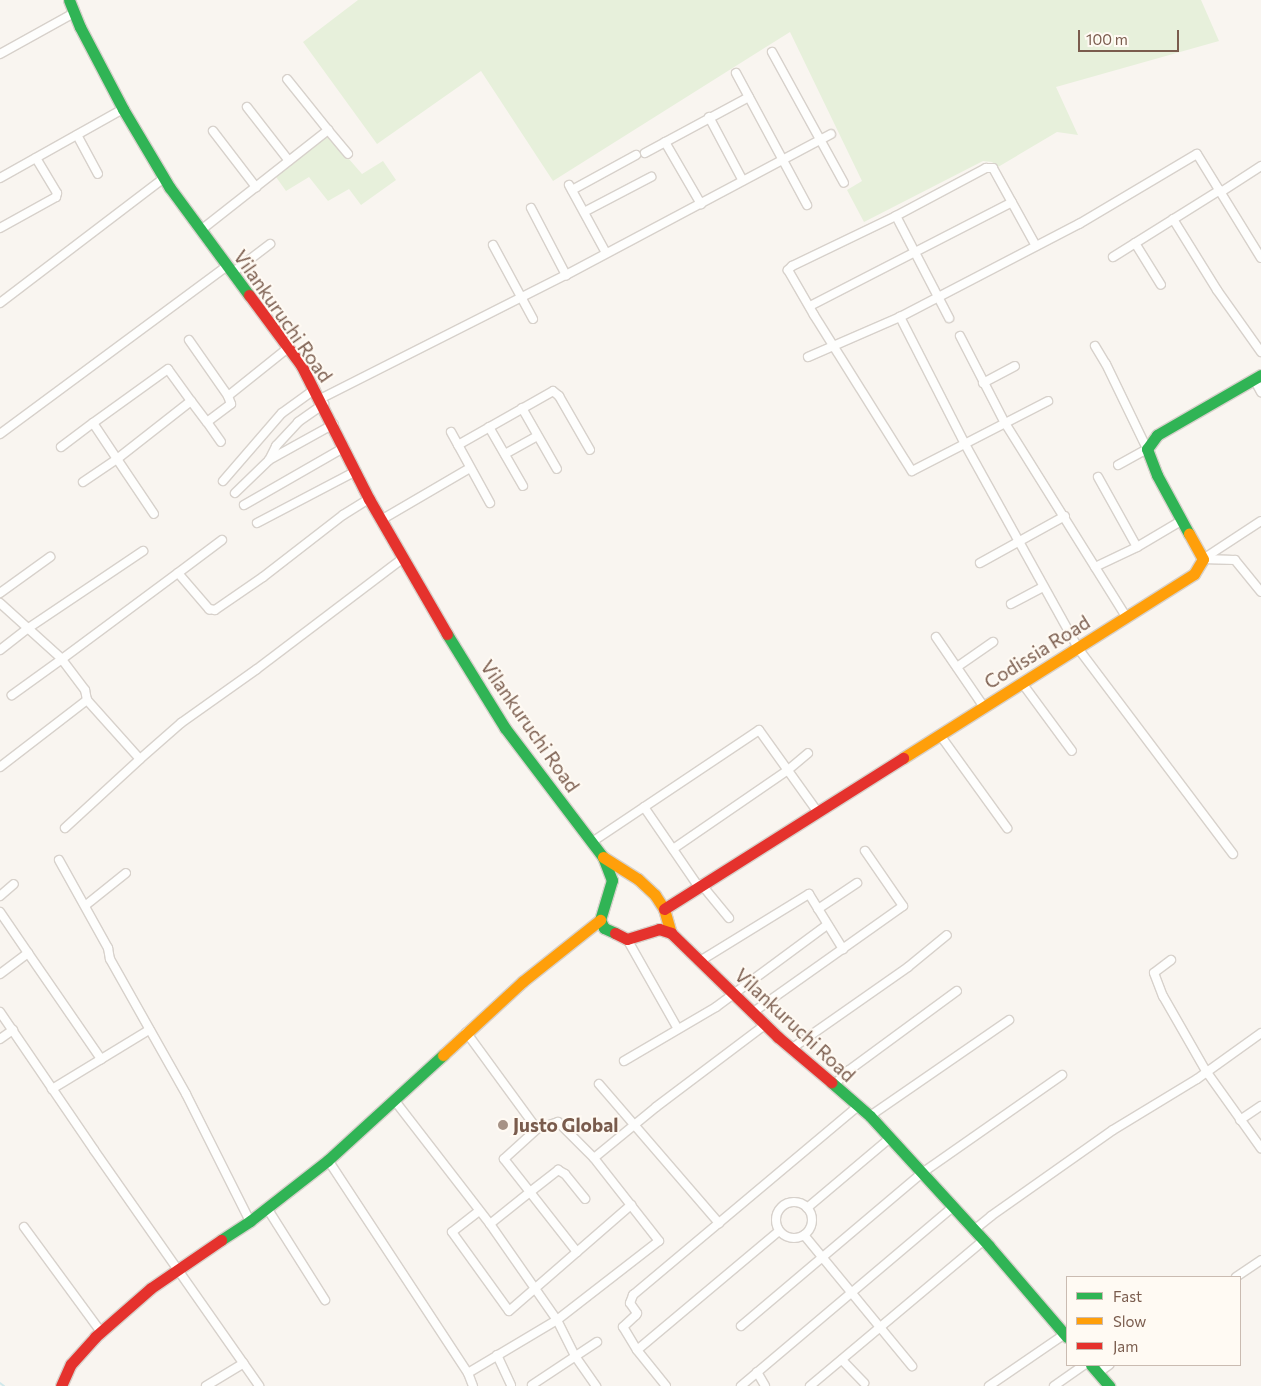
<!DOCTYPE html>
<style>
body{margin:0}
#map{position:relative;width:1261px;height:1386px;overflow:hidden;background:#f9f5f0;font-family:Commissioner,sans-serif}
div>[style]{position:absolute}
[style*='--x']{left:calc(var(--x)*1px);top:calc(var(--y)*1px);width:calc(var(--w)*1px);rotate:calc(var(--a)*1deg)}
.green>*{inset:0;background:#e7f0db}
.stream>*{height:2px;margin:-1px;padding:0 1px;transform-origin:1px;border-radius:1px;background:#d0e8ea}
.roads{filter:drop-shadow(1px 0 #d7d1cb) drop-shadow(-1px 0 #d7d1cb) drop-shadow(0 1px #d7d1cb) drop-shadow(0 -1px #d7d1cb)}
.street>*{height:8px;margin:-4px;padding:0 4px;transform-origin:4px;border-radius:4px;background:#fefefd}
.street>.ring{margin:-4px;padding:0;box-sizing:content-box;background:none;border:8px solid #fefefd;border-radius:50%}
.fast>*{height:11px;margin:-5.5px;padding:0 5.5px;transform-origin:5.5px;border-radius:5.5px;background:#30b455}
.slow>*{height:11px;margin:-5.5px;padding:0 5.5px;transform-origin:5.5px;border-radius:5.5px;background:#ff9f0a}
.jam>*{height:11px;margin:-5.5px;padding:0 5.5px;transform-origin:5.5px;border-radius:5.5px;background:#e5322d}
.dots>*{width:14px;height:14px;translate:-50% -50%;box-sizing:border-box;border:2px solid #fffaf3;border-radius:50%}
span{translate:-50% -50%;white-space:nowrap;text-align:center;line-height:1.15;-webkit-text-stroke:4px #fffaf3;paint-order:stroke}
.street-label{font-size:19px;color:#7a5c4d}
.poi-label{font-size:19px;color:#7a5c4d;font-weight:700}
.left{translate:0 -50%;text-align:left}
.legend{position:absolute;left:1066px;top:1276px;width:175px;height:90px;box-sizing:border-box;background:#fffaf3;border:1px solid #cabbb1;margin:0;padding:6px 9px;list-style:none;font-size:15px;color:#7a5c4d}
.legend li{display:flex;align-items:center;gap:10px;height:25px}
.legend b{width:25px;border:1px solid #cabbb1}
.scale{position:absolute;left:1078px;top:30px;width:101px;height:22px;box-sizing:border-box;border:2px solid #7a5c4d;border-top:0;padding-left:6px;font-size:15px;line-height:18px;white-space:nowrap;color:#7a5c4d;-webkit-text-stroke:4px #fffaf3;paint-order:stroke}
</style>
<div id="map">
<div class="green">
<i style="clip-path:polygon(358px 0,1201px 0,1219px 41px,1056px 87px,1078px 135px,1057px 132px,998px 167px,992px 162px,983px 161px,864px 222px,847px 190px,862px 181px,790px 32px,553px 181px,481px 71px,377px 144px,303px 42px)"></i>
<i style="clip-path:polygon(328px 135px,362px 174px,383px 161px,396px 180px,361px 205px,349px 189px,328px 201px,309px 177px,286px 191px,276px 177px)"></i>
</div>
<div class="stream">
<i style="--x:0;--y:1383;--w:5;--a:37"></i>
</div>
<div class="roads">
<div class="street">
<i style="--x:772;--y:52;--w:149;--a:61.2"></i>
<i style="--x:0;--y:54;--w:85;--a:-29"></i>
<i style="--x:736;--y:73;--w:150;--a:61.7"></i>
<i style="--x:247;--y:107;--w:68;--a:52.1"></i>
<i style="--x:709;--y:117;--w:72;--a:62"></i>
<i style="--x:328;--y:130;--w:31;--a:50"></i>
<i style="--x:213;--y:131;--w:71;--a:52.5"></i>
<i style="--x:77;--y:135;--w:44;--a:61.7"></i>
<i style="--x:665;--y:142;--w:72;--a:59.9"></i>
<i style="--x:645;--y:153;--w:118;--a:-28.3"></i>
<i style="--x:0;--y:178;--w:141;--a:-29.3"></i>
<i style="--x:569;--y:185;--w:77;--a:61.4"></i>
<i style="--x:572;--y:190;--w:73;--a:-28.7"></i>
<i style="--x:1221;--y:192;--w:48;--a:-33"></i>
<i style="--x:531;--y:208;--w:76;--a:62.4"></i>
<i style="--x:584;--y:212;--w:76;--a:-27.6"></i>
<i style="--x:896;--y:216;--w:115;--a:62.5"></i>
<i style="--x:1173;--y:219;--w:84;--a:58.2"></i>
<i style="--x:1217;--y:290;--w:76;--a:54.6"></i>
<i style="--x:0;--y:228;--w:64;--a:-29"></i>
<i style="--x:56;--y:197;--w:4;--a:-76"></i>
<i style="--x:57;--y:193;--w:41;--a:-121"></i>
<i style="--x:201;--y:230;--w:162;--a:-38.2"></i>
<i style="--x:328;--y:130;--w:65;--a:-128.8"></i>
<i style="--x:1135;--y:243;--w:49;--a:58.2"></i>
<i style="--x:493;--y:245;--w:84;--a:61.6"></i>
<i style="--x:1036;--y:246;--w:89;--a:-118.9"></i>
<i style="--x:993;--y:168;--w:7;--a:180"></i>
<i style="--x:986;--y:168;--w:102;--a:151.9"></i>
<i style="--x:896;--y:216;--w:115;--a:154.3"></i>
<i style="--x:792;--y:266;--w:6;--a:135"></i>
<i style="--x:788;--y:270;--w:52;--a:60"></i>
<i style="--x:814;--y:315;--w:184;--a:57.9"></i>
<i style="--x:912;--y:471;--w:153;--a:-27.2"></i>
<i style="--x:1113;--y:257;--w:126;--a:-32.1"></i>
<i style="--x:232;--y:273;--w:48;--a:-37.3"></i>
<i style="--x:0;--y:303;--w:206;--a:-37.3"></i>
<i style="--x:810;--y:306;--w:227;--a:-27.2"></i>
<i style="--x:960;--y:336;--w:98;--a:62.7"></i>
<i style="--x:1005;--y:423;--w:229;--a:58"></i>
<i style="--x:189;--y:340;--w:68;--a:55.1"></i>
<i style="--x:1095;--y:346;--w:21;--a:59"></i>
<i style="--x:1106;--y:364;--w:94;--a:64.2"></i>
<i style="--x:1147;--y:449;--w:33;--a:151"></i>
<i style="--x:808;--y:357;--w:100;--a:-23.5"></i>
<i style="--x:1254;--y:379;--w:15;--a:62"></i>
<i style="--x:983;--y:383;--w:36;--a:-28"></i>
<i style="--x:320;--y:399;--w:275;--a:-26.8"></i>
<i style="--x:566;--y:275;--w:300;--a:-28"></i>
<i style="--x:191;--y:401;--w:39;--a:-126"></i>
<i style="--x:168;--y:369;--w:92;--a:144.2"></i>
<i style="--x:93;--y:423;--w:43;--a:56.3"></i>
<i style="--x:117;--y:459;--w:94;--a:-38.1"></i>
<i style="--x:191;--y:401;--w:26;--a:53"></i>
<i style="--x:207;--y:422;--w:30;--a:-37"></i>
<i style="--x:231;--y:404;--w:9;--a:-111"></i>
<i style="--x:228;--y:396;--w:77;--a:-38.7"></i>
<i style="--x:522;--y:408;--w:70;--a:60.2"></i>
<i style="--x:207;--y:422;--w:24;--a:55"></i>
<i style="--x:489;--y:427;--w:68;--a:60"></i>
<i style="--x:451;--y:432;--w:81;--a:61.2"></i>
<i style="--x:0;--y:434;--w:282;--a:-36.5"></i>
<i style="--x:458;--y:445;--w:109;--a:-29.6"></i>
<i style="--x:553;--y:391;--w:8;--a:40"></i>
<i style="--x:559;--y:396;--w:62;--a:60.1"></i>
<i style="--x:61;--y:447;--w:40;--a:-37"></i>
<i style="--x:505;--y:454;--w:37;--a:-29"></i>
<i style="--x:269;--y:460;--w:16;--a:-63"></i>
<i style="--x:276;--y:446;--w:33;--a:-47"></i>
<i style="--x:298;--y:422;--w:32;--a:-35"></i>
<i style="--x:1098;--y:477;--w:80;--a:60.9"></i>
<i style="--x:223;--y:481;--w:90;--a:-49.1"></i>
<i style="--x:282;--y:413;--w:41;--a:-36"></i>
<i style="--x:83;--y:482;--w:41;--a:-34.1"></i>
<i style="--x:117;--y:459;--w:66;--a:56.1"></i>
<i style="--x:235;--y:493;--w:47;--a:-44.1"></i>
<i style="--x:269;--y:460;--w:74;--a:-29"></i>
<i style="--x:244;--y:505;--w:116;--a:-29.9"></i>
<i style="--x:381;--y:520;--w:103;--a:-30.3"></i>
<i style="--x:257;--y:523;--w:112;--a:-27.7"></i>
<i style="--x:1203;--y:559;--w:32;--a:2"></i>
<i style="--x:1235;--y:560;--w:41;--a:50.9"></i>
<i style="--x:1203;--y:559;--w:69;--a:-33.2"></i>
<i style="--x:980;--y:563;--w:97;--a:-28.9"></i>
<i style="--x:1095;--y:567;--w:47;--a:-25.5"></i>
<i style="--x:1137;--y:547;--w:51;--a:-30.6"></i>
<i style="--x:178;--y:573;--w:55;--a:-36.9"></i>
<i style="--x:0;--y:593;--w:62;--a:-35.8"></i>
<i style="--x:0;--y:603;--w:84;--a:42.1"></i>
<i style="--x:62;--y:659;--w:62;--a:144.2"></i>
<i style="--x:1011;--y:604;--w:36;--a:-28"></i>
<i style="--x:936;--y:637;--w:85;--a:55.6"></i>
<i style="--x:0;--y:650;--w:34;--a:-38"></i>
<i style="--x:27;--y:629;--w:140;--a:-33.9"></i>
<i style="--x:957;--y:667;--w:44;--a:-34.8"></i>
<i style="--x:1022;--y:683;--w:84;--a:53.7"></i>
<i style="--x:87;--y:700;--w:10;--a:-101"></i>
<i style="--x:85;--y:690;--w:39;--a:-127"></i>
<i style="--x:62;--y:659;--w:144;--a:-36.6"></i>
<i style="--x:178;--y:573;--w:48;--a:49.3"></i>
<i style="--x:209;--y:609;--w:6;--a:9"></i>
<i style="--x:215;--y:610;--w:58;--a:-34.5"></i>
<i style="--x:263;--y:577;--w:101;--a:-37.8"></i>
<i style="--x:343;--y:515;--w:31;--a:-32"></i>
<i style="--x:940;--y:735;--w:115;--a:54.2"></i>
<i style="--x:0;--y:767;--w:110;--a:-37.6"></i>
<i style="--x:87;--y:700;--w:79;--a:48.1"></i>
<i style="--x:140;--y:759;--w:55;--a:-41.3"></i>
<i style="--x:181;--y:723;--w:93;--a:-35.4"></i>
<i style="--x:257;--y:669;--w:183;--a:-37.2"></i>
<i style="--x:644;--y:807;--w:96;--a:55.6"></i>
<i style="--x:65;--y:828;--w:102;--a:-42.6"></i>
<i style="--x:592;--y:842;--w:201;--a:-33.8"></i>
<i style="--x:759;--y:730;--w:100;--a:54.4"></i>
<i style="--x:673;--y:849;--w:140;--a:-34.5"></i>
<i style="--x:788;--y:770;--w:26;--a:-40"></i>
<i style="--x:1233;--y:854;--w:258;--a:-127"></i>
<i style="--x:1078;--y:648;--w:233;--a:-119"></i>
<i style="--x:965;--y:444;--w:143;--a:-117.1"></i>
<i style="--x:900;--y:317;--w:202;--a:-27.5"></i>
<i style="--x:1079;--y:224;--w:137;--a:-30.7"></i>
<i style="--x:1197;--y:154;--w:122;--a:58.4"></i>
<i style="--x:59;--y:860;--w:101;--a:60.9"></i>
<i style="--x:108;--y:948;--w:11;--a:80"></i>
<i style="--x:110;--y:959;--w:155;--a:60.6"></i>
<i style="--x:186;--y:1094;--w:142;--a:63.3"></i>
<i style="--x:701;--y:884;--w:44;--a:50.5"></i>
<i style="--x:0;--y:896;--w:18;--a:-41"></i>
<i style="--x:86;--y:905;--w:51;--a:-38.7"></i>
<i style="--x:818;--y:909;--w:47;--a:-33.7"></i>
<i style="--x:0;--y:912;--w:50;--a:55.7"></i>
<i style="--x:28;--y:953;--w:35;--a:143"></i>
<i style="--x:627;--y:939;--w:103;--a:60.5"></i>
<i style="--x:28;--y:953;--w:129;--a:55.4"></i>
<i style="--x:1171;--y:960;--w:21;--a:143"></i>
<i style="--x:1154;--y:973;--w:25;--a:69"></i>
<i style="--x:1163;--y:996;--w:86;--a:60.2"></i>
<i style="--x:1206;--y:1071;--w:95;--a:54.5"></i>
<i style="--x:700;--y:961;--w:128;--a:-31.6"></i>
<i style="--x:809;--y:894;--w:65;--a:58.3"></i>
<i style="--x:0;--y:1012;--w:167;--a:55.7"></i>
<i style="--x:94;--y:1150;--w:288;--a:55"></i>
<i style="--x:752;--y:1013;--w:185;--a:-35.3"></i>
<i style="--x:903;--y:906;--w:67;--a:-124.6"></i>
<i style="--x:0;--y:1039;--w:16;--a:-35"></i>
<i style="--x:791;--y:1049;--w:143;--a:-35"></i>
<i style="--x:908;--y:967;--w:50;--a:-39.4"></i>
<i style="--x:624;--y:1061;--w:107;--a:-30.4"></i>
<i style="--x:716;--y:1007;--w:138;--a:-36.5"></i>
<i style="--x:599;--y:1084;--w:184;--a:49.2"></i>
<i style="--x:834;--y:1085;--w:20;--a:-45"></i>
<i style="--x:848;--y:1071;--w:135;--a:-36.3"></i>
<i style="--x:52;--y:1089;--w:114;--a:-31.3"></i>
<i style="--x:395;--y:1101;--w:155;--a:52.3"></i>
<i style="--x:490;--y:1224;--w:117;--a:55.1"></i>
<i style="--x:557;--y:1320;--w:40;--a:63.4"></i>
<i style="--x:575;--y:1356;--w:37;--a:55"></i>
<i style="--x:870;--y:1116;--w:169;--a:-34.6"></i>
<i style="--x:1240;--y:1120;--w:25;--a:-34"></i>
<i style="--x:594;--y:1158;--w:80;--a:-39.4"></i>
<i style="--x:656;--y:1107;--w:136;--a:-37"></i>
<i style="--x:328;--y:1160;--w:255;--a:56.7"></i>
<i style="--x:468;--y:1373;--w:104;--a:-30.8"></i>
<i style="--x:557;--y:1320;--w:129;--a:-37.8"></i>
<i style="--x:659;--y:1241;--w:105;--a:-128.1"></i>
<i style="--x:594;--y:1158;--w:51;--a:-135"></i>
<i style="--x:558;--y:1122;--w:22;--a:162"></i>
<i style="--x:537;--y:1129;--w:120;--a:-126.2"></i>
<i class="ring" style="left:776px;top:1202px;width:28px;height:28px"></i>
<i style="--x:267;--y:1208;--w:109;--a:57.8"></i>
<i style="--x:807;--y:1208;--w:109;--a:-40.1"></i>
<i style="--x:479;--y:1211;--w:34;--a:142"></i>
<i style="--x:452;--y:1232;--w:97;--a:54.2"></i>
<i style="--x:509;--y:1311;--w:162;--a:-41"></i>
<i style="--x:490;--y:1224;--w:51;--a:-38.7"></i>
<i style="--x:530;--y:1192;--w:42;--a:-128.2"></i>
<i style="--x:504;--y:1159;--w:45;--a:-42.3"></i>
<i style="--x:24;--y:1227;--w:130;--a:53.7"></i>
<i style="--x:974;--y:1230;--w:22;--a:-39"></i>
<i style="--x:991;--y:1216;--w:149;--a:-35.2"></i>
<i style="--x:1113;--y:1130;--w:98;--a:-31.3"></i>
<i style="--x:1197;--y:1079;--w:79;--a:-35.7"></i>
<i style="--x:779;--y:1231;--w:185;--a:140"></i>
<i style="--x:637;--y:1350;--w:27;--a:-121"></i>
<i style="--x:623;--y:1327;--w:18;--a:-43"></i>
<i style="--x:636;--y:1315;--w:2;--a:-63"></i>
<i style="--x:637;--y:1313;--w:12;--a:-125"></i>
<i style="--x:630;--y:1303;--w:9;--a:-69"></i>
<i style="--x:633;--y:1295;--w:294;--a:-40"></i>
<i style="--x:804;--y:1235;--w:170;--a:50.5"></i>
<i style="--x:577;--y:1252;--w:76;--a:-128.1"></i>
<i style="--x:530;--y:1192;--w:36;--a:-38"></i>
<i style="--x:558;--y:1170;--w:8;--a:30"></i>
<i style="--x:565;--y:1174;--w:32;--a:51"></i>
<i style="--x:1236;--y:1277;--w:30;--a:-34"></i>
<i style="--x:741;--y:1326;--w:237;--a:-40.2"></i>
<i style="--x:922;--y:1173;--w:171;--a:-35"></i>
<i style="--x:637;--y:1350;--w:46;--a:51.1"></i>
<i style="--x:497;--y:1355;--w:33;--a:65"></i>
<i style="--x:842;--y:1360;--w:32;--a:46"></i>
<i style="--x:757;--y:1372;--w:16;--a:60"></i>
<i style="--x:468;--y:1373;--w:14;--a:69"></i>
<i style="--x:1098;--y:1373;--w:14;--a:-36"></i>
<i style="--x:532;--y:1385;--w:78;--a:-33.5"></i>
<i style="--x:206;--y:1386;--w:44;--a:-31.2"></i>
<i style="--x:741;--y:1386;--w:277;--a:-40.2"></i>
<i style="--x:810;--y:1386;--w:227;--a:-40"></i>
<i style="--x:989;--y:1386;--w:92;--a:-34.4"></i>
<i style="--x:1054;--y:1386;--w:37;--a:-35"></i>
</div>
<div class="fast">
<i style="--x:69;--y:0;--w:29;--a:68"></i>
<i style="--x:80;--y:27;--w:93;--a:62.3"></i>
<i style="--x:123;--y:109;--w:92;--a:59.3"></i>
<i style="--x:170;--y:188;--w:133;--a:53.6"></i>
<i style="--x:1189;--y:534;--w:67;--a:-118.5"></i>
<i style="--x:1157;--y:475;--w:28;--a:-111"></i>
<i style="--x:1147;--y:449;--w:17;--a:-54"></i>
<i style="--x:1157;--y:435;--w:120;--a:-30"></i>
<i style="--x:447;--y:634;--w:110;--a:58.3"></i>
<i style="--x:505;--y:728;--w:162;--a:52.8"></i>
<i style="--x:603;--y:857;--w:25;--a:69"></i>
<i style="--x:612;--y:880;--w:42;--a:106.7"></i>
<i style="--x:600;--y:920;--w:9;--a:63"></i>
<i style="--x:604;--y:928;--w:12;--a:24"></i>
<i style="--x:831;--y:1082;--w:52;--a:41.1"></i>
<i style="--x:870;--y:1116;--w:176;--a:47.5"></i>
<i style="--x:989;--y:1246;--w:120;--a:49.4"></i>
<i style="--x:221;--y:1240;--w:35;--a:-33"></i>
<i style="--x:250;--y:1221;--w:99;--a:-38"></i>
<i style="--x:328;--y:1160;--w:156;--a:-42.4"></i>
<i style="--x:1091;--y:1365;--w:28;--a:49"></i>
</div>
<div class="slow">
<i style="--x:903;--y:758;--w:344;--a:-32.3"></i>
<i style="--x:1194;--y:574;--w:17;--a:-59"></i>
<i style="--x:1203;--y:559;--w:29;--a:-119"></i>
<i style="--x:603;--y:857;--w:41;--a:32.2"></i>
<i style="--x:638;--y:879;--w:23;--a:43"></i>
<i style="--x:655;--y:895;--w:17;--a:57"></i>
<i style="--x:664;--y:909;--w:25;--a:74"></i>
<i style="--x:443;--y:1055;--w:108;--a:-42.7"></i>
<i style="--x:522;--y:982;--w:100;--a:-38.5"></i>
</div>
<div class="jam">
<i style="--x:249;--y:295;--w:87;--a:53.4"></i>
<i style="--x:301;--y:365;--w:150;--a:63.1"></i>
<i style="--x:369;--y:499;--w:156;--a:60"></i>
<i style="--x:664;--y:909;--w:283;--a:-32.3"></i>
<i style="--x:615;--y:933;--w:13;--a:27"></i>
<i style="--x:627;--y:939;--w:34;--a:-17"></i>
<i style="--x:659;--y:929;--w:13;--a:18"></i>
<i style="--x:671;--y:933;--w:149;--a:44.2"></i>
<i style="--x:778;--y:1037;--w:70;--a:40.3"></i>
<i style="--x:61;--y:1386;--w:24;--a:-66"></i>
<i style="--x:71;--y:1364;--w:36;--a:-48"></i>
<i style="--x:95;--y:1337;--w:74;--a:-41.2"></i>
<i style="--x:151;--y:1288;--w:85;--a:-34.4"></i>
</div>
</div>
<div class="dots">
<i style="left:503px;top:1125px;background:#a69286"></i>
</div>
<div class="street-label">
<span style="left:283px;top:316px;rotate:55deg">Vilankuruchi Road</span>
<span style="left:1037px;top:652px;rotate:-32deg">Codissia Road</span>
<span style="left:530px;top:726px;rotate:55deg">Vilankuruchi Road</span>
<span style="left:795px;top:1025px;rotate:43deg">Vilankuruchi Road</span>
</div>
<div class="poi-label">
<span class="left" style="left:513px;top:1125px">Justo Global</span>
</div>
<ul class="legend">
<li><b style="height:6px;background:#30b455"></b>Fast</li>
<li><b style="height:6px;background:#ff9f0a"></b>Slow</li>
<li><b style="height:6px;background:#e5322d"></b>Jam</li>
</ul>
<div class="scale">100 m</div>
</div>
